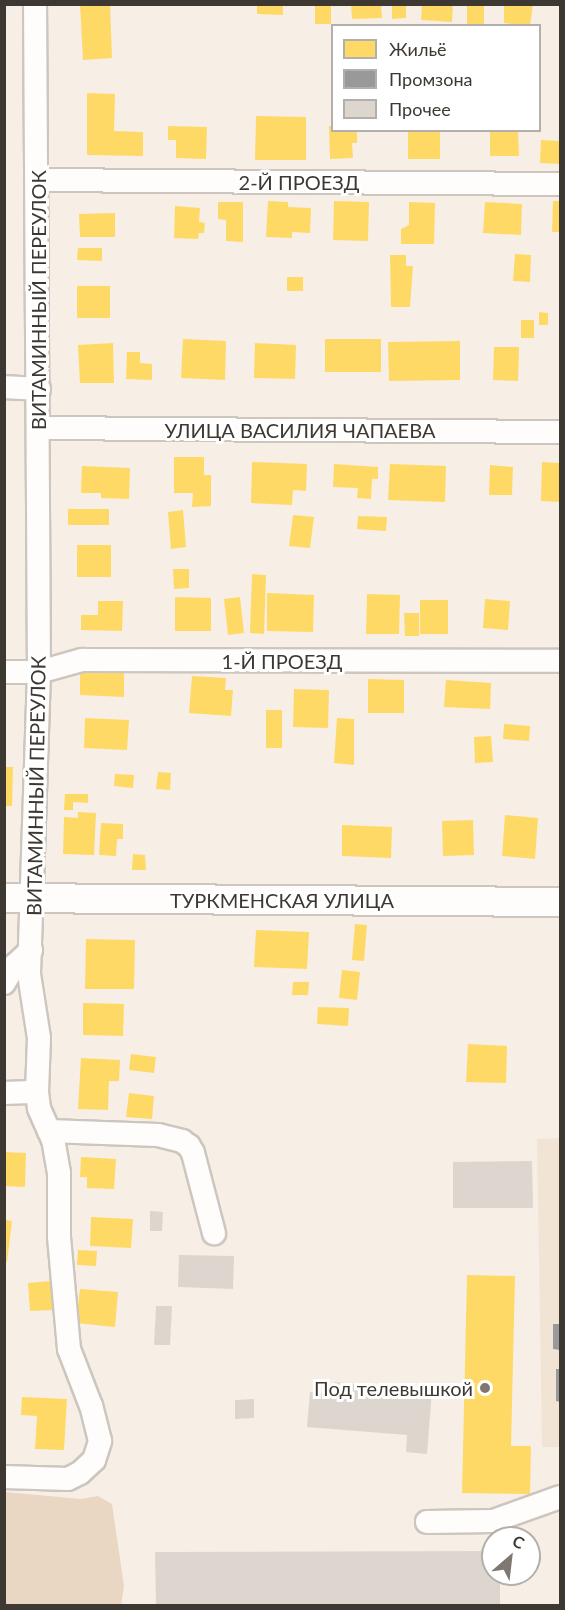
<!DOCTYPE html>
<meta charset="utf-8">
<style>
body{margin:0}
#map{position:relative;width:565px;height:1610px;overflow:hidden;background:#f7efe6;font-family:Lato,sans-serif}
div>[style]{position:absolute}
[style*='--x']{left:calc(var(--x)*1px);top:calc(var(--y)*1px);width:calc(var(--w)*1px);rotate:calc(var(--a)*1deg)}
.built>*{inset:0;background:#f2e4d5}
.green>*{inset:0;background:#e9d7c3}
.homes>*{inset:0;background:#ffd966}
.industry>*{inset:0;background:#999}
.building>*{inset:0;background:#dcd6cf}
.roads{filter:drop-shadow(2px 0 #ccc6bf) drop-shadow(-2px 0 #ccc6bf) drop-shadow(0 2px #ccc6bf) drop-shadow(0 -2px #ccc6bf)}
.minor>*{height:22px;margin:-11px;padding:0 11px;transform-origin:11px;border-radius:11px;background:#fefdfb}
.major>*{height:28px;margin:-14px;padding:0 14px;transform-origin:14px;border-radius:14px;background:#fefdfb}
.dots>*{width:16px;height:16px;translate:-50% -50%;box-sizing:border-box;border:3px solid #fff;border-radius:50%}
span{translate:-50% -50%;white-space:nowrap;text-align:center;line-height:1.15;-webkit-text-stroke:6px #fff;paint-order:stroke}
.street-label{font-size:20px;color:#3e3832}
.poi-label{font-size:20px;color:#3e3832}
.right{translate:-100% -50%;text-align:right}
.frame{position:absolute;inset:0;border:6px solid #3e3832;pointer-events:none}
.legend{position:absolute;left:331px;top:24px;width:210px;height:108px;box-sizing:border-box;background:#fff;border:2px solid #b2afad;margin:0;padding:8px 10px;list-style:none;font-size:18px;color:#3e3832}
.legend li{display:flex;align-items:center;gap:12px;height:30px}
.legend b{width:30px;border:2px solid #b2afad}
.north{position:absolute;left:481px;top:1526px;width:60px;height:60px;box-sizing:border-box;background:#fff;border:2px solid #b2afad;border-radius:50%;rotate:28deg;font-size:16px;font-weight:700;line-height:24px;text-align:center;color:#3e3832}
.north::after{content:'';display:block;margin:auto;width:21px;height:27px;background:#7f7871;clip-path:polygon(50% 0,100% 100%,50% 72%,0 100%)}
</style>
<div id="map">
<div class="built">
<i style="clip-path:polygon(560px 1138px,560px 1447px,542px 1447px,537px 1139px)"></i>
</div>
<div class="green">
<i style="clip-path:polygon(5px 1492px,81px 1499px,98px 1496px,112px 1504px,124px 1586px,121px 1605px,5px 1605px)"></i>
</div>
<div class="homes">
<i style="clip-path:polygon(80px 4px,110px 4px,112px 58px,83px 60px)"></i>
<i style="clip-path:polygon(257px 4px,283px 4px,283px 15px,257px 14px)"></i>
<i style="clip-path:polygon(315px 4px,331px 4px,331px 24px,315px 24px)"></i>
<i style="clip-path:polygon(351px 4px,381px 4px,382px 18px,352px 19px)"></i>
<i style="clip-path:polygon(392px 4px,406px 4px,406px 18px,392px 19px)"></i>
<i style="clip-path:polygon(422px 4px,453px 4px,452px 22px,421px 20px)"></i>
<i style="clip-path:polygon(467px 4px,484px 4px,484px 26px,467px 26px)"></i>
<i style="clip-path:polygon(504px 4px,533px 4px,530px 26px,504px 23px)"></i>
<i style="clip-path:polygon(87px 93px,115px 94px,114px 131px,143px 132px,143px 156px,87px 155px)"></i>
<i style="clip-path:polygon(256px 116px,306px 117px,306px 160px,255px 160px)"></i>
<i style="clip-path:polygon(168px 126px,207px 127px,206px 159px,176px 158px,176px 140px,168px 140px)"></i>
<i style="clip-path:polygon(329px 126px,332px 126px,332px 130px,357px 130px,357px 143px,352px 143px,353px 158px,330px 159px)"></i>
<i style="clip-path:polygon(408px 130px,440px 130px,440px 159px,408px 159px)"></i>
<i style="clip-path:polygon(490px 130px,518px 130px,519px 156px,490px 156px)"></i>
<i style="clip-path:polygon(541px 140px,560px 141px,560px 164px,540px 163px)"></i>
<i style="clip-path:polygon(268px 201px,288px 202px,288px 207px,311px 208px,310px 233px,292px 232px,292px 238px,266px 237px)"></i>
<i style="clip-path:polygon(334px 201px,369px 202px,368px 241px,333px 240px)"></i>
<i style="clip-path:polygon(553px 201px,560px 201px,560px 232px,552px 232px)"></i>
<i style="clip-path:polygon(218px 202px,243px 202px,243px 242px,226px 241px,226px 220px,218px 219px)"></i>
<i style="clip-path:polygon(409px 202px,435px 203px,434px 244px,401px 244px,401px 229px,409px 225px)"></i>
<i style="clip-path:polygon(485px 202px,522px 204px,521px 235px,483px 233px)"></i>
<i style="clip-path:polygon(175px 206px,200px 208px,199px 222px,205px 223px,204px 233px,199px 233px,198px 239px,174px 238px)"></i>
<i style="clip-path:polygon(115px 213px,115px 237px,80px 237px,79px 214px)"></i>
<i style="clip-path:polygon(78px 248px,102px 248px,102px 261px,77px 260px)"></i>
<i style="clip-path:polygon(515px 254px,531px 255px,530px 282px,513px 281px)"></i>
<i style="clip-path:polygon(390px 255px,406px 255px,406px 266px,413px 266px,410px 307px,391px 307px)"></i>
<i style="clip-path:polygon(287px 277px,303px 277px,303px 291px,287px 291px)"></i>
<i style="clip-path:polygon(77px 286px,110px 286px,110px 318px,77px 318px)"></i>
<i style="clip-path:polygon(539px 312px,548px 313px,548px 325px,539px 325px)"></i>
<i style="clip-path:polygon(521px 320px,534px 320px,534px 338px,521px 338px)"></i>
<i style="clip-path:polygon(183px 339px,226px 341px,225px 380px,181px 378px)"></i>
<i style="clip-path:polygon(325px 339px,381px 339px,381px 372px,325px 372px)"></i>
<i style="clip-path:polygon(460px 341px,460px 380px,389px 381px,388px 342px)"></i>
<i style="clip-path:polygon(113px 343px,114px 383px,80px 383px,78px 345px)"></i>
<i style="clip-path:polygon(255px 343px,296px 345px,295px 379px,254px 378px)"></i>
<i style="clip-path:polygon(494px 347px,519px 347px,518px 381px,493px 380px)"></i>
<i style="clip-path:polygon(127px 352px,140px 352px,140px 363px,152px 364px,152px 380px,126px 379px)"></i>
<i style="clip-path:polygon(174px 457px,204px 457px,204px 475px,211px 475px,211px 506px,192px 507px,193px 493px,174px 493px)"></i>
<i style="clip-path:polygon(252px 462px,307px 464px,306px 491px,293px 490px,292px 505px,251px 503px)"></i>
<i style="clip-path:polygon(542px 462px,560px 463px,560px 502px,541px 501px)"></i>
<i style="clip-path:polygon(334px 464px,378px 467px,378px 479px,372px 479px,371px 499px,357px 498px,358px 488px,333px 487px)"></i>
<i style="clip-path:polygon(390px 464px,446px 466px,445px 502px,388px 500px)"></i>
<i style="clip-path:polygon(490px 465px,513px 467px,512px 495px,489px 495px)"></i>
<i style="clip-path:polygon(82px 466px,130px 468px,129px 499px,101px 498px,101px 493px,81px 493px)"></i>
<i style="clip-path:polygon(68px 509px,109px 509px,109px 525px,68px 525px)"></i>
<i style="clip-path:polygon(183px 510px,186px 547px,171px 549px,168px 512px)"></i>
<i style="clip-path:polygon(293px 515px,314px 517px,310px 548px,289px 546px)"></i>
<i style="clip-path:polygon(358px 516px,387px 517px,386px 531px,357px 529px)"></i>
<i style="clip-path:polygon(77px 545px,111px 545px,111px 577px,77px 577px)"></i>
<i style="clip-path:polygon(173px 569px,189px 569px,189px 588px,174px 589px)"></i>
<i style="clip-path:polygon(252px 574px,266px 575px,264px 634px,250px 633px)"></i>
<i style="clip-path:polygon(267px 593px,314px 595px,313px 632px,267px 631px)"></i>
<i style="clip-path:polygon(367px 594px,400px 595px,399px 634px,366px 634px)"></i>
<i style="clip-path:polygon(175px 597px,211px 598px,211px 631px,175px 631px)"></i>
<i style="clip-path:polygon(240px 597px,244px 633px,228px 635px,224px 599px)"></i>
<i style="clip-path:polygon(485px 599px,510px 601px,508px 630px,483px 628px)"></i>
<i style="clip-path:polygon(420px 600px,448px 600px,448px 634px,420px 634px)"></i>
<i style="clip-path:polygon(98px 601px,123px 601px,122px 631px,81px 630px,81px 615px,98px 615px)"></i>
<i style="clip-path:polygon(404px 613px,419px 613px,419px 636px,405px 636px)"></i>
<i style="clip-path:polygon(80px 671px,124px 673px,124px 697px,80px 695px)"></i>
<i style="clip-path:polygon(192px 676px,226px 678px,225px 690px,233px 690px,231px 716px,189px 713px)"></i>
<i style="clip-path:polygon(368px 679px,404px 680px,404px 713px,368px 713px)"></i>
<i style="clip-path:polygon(446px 680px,491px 683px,490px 709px,444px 707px)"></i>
<i style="clip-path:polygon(294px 689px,329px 690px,328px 728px,293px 727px)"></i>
<i style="clip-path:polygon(266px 710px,282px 710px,282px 748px,266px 748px)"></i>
<i style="clip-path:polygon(85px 718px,129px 720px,127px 750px,84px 748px)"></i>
<i style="clip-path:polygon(337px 718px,354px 719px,354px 765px,334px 763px)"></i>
<i style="clip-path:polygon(504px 724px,530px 726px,529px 741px,503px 739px)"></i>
<i style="clip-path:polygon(491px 736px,493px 762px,475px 763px,474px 737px)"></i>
<i style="clip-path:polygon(4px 767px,13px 767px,12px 806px,4px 806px)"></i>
<i style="clip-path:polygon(158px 772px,171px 773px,170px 790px,156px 789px)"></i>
<i style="clip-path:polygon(115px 774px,134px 775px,133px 788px,114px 786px)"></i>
<i style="clip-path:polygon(65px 794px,88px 794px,88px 803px,73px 802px,73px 810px,64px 810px)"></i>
<i style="clip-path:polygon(78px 812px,96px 813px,94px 855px,63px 854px,64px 817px,78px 818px)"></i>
<i style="clip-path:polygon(505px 815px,538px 818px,535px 859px,502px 856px)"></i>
<i style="clip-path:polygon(473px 820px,474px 855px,443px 856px,442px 821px)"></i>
<i style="clip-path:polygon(101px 823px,123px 824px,123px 839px,117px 839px,116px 856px,99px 855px)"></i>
<i style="clip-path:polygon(342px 825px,392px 827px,391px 858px,342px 856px)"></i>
<i style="clip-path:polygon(133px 854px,145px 855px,146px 870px,132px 870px)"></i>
<i style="clip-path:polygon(355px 924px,367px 925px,364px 961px,352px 960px)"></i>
<i style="clip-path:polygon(256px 930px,309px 932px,307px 969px,254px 967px)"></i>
<i style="clip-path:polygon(86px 939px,135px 940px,134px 989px,85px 989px)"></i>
<i style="clip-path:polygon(342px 970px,360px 972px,357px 1000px,339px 998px)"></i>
<i style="clip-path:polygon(293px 982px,309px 982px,308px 995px,292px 995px)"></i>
<i style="clip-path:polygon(83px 1003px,124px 1004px,123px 1036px,83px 1035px)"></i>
<i style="clip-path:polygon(318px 1007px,349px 1008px,348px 1026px,317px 1024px)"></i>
<i style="clip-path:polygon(468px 1044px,507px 1046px,506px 1083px,466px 1082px)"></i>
<i style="clip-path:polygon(131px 1054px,156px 1057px,154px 1073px,129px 1070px)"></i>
<i style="clip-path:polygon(81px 1058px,120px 1060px,119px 1081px,109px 1081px,108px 1110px,78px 1109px)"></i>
<i style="clip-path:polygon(129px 1093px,154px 1096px,152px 1119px,126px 1117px)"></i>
<i style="clip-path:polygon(4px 1152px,26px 1153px,25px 1187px,4px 1186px)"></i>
<i style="clip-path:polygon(81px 1157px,116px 1159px,114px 1189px,87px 1188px,87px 1177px,80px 1177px)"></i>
<i style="clip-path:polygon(91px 1217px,133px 1219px,131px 1248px,90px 1246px)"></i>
<i style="clip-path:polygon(5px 1220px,12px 1221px,7px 1262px,5px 1262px)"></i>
<i style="clip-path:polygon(78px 1250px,97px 1251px,96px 1266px,77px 1265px)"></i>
<i style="clip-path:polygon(467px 1275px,515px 1276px,511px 1446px,531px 1446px,530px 1494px,462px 1493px)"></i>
<i style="clip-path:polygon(51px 1281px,53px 1310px,30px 1311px,28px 1283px)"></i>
<i style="clip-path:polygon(80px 1289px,118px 1292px,115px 1327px,76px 1323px)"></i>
<i style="clip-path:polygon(22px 1397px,67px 1399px,64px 1450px,35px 1449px,37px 1416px,21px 1415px)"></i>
</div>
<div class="industry">
<i style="clip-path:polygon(553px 1324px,560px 1324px,560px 1350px,553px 1349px)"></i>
<i style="clip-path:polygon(556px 1369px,560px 1369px,560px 1402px,556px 1401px)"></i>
</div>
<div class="building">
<i style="clip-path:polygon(532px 1161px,533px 1208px,453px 1208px,453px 1162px)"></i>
<i style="clip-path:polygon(150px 1211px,163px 1212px,162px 1231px,150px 1231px)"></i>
<i style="clip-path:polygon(179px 1255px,234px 1256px,233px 1289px,178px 1287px)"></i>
<i style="clip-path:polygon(156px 1306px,172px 1306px,170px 1345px,154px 1345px)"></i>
<i style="clip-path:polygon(334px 1382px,432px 1390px,427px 1454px,406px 1452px,407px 1435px,307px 1427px,310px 1392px,333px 1394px)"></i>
<i style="clip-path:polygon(254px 1399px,254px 1418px,235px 1419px,235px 1400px)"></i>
<i style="clip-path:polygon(493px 1551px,493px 1574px,500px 1574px,500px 1606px,156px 1606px,155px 1552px)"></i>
</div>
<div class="roads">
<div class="minor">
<i style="--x:37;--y:180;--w:523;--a:0.44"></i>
<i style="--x:4;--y:387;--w:35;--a:3"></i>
<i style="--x:39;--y:428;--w:521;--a:0.44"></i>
<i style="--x:4;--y:672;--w:35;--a:0"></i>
<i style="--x:39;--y:672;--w:45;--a:-15.6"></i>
<i style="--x:82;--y:660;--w:478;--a:0.1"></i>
<i style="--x:4;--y:983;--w:21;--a:-59"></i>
<i style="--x:15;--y:965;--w:22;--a:-43"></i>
<i style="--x:4;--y:1093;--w:33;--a:-2"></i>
<i style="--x:49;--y:1131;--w:109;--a:2.1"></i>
<i style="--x:158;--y:1135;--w:25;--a:14"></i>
<i style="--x:182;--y:1141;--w:9;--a:36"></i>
<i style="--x:189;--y:1146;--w:8;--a:60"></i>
<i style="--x:193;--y:1153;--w:83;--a:75.3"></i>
<i style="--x:4;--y:1477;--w:64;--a:1.8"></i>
<i style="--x:68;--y:1479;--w:13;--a:-27"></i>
<i style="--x:80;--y:1473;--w:19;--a:-43"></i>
<i style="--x:94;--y:1460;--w:20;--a:-72"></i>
<i style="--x:100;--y:1441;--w:36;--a:-104"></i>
<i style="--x:91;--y:1406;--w:61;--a:-111.1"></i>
<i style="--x:69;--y:1349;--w:113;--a:-95.1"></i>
<i style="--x:59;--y:1236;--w:63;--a:-90"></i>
<i style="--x:59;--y:1173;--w:34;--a:-100"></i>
<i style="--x:53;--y:1140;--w:35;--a:-114"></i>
<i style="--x:39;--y:1108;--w:16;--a:-97"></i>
<i style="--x:37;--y:1092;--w:54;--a:-87.9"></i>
<i style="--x:39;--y:1038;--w:65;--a:-98.9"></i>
<i style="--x:29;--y:974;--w:302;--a:-88.1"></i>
<i style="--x:39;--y:672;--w:668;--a:-90.34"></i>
<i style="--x:427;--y:1522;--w:66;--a:-0.9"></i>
<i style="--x:493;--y:1521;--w:71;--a:-19.7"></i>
</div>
<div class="major">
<i style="--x:4;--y:898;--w:556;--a:0.41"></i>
</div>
</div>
<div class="dots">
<i style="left:485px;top:1388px;background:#7f7871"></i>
</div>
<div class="street-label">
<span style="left:299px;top:182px">2-Й ПРОЕЗД</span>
<span style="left:38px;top:300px;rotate:-90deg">ВИТАМИННЫЙ ПЕРЕУЛОК</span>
<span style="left:300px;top:430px">УЛИЦА ВАСИЛИЯ ЧАПАЕВА</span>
<span style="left:282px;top:661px">1-Й ПРОЕЗД</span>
<span style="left:36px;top:786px;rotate:-89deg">ВИТАМИННЫЙ ПЕРЕУЛОК</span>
<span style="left:282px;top:900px">ТУРКМЕНСКАЯ УЛИЦА</span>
</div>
<div class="poi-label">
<span class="right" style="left:473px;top:1388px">Под телевышкой</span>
</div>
<div class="frame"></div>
<ul class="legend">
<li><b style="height:16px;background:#ffd966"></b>Жильё</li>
<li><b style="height:16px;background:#999"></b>Промзона</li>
<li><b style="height:16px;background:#dcd6cf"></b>Прочее</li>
</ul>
<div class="north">С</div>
</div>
